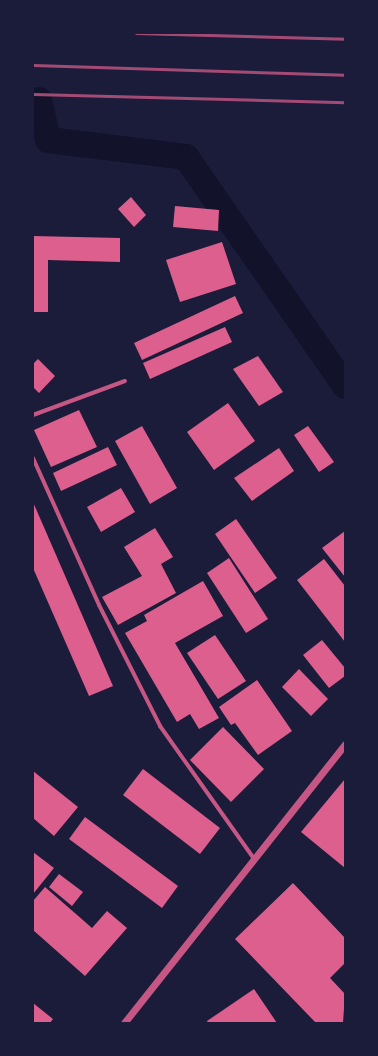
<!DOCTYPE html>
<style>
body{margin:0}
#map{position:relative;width:378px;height:1056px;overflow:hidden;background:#1b1b3a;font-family:Merriweather,serif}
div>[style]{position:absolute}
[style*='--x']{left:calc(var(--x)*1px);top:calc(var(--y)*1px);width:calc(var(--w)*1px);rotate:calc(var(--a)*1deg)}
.canal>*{height:26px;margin:-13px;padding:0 13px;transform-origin:13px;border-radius:13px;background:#12122b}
.building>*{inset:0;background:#dd5f8e}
.minor>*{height:4px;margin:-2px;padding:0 2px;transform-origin:2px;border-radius:2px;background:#c65784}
.tertiary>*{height:7px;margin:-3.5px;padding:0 3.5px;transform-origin:3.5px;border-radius:3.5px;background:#c65784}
.rail>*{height:3px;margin:-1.5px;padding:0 1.5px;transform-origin:1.5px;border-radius:1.5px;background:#a44b75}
span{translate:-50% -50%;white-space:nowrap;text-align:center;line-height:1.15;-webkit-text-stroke:3.5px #1b1b3a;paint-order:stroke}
.frame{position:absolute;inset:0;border:34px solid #1b1b3a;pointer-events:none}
</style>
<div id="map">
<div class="canal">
<i style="--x:39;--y:100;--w:41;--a:77.3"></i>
<i style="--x:48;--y:140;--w:139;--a:7"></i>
<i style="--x:186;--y:157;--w:279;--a:55.2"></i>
</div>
<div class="building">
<i style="clip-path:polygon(131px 197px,146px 215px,134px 227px,118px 209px)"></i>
<i style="clip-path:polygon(175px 206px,219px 210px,218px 231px,173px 227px)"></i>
<i style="clip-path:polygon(33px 236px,120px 238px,120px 262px,48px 260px,48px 312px,33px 312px)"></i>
<i style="clip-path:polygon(222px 242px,236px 284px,180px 302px,166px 260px)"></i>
<i style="clip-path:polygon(235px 296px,243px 313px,142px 360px,134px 343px)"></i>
<i style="clip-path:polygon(225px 327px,232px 342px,150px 379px,143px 363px)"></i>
<i style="clip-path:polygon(258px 356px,283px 392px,259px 406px,233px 369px)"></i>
<i style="clip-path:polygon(38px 359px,55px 376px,39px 393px,33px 387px,33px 364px)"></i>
<i style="clip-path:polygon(228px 403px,255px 441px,214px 470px,187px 432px)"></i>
<i style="clip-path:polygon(79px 410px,97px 447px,51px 467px,34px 430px)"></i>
<i style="clip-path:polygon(142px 426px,177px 488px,150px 504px,115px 441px)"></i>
<i style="clip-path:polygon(308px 426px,334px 462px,319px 472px,294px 435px)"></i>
<i style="clip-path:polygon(108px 447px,117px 465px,61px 491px,53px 473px)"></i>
<i style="clip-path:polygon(279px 448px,294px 471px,252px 501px,234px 478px)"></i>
<i style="clip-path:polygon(121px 488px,135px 512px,101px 532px,87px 507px)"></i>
<i style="clip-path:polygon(33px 502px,113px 686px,89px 696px,33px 568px)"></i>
<i style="clip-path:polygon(236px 519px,277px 578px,255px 593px,215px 534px)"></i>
<i style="clip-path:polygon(155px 528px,173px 557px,161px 564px,176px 593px,118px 625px,102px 597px,142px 576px,124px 547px)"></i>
<i style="clip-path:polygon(345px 531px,345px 577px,322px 548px)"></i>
<i style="clip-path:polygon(229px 558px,268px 619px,246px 633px,207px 573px)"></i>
<i style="clip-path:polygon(324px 559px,345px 586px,345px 642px,297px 580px)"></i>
<i style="clip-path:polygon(203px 581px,223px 616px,175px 643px,219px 718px,199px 729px,190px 714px,177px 722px,125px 633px,147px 621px,144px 615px)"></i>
<i style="clip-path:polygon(215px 635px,246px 681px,218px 699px,187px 653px)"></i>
<i style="clip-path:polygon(322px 640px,345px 668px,345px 676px,329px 688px,303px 655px)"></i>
<i style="clip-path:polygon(299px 669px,328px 699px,311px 716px,282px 687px)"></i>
<i style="clip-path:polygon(257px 680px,292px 731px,258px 755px,235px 723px,231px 725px,219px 707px)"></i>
<i style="clip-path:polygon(223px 727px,264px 769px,231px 802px,190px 760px)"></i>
<i style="clip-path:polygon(143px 769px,220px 828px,200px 854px,123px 795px)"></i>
<i style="clip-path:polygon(33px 771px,78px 807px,54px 836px,33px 818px)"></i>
<i style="clip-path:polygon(345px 779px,345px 868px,301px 832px)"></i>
<i style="clip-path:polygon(85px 817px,178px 886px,162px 908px,69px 839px)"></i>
<i style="clip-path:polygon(33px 852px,54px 868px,33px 894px)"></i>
<i style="clip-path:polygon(59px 874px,83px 892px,72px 906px,49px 887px)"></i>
<i style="clip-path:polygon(293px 883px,345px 938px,345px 963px,330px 978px,345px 994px,343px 1023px,316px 1023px,235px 939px)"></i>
<i style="clip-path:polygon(45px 887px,92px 928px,107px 911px,127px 928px,85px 976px,33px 930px,33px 901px)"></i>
<i style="clip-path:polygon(254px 989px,277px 1023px,208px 1023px,207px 1021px)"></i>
<i style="clip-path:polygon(33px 1003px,53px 1019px,50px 1023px,33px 1023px)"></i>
</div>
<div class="minor">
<i style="--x:33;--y:415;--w:98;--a:-20.3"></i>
<i style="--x:33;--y:458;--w:161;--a:65.8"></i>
<i style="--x:99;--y:605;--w:136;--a:63.2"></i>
<i style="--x:160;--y:726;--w:163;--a:54.7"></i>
</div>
<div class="tertiary">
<i style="--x:124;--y:1023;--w:356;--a:-51.6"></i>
</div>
<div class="rail">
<i style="--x:136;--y:33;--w:209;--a:1.6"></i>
<i style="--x:33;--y:65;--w:312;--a:1.8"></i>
<i style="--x:33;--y:94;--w:312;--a:1.5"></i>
</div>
<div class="frame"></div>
</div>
